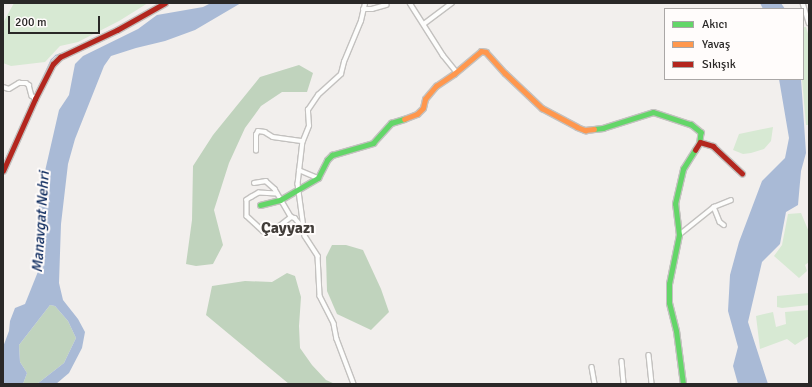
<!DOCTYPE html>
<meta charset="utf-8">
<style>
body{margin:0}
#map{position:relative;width:812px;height:387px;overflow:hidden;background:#f2efed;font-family:Signika,sans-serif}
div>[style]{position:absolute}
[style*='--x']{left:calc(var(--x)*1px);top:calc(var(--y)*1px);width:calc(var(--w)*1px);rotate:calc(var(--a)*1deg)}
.green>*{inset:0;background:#d7e9d3}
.forest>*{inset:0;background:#c0d3bd}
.water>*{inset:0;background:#a9bad6}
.stream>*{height:1px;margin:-0.5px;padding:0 0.5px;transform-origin:0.5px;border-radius:0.5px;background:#a9bad6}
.roads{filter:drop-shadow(1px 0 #c3c1bf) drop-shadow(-1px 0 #c3c1bf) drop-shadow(0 1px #c3c1bf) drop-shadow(0 -1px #c3c1bf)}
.street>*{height:3.5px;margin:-1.75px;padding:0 1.75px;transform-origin:1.75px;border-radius:1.75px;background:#fdfdfc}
.fast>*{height:4.5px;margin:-2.25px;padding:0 2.25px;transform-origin:2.25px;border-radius:2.25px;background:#63d668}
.slow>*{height:4.5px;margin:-2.25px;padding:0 2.25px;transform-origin:2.25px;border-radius:2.25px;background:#ff974d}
.jam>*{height:4.5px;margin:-2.25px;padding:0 2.25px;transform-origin:2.25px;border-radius:2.25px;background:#b3261e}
span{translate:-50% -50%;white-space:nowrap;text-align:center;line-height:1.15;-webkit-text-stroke:4px #fffcfb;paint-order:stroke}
.water-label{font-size:15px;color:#102d60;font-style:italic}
.quarter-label{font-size:16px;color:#423d39;font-weight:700}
.frame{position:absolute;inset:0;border:4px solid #2a2827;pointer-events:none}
.legend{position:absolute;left:664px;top:8px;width:140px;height:72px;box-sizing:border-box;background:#fffcfb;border:1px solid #aaa7a6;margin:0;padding:5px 7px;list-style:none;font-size:12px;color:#2a2827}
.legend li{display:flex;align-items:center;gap:8px;height:20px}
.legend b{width:20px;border:1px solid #aaa7a6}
.scale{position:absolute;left:8px;top:16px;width:92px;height:18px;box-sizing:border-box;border:2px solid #2a2827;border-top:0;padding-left:5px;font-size:12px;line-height:14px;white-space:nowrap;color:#2a2827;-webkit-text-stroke:3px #fffcfb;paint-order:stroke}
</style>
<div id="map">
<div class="green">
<i style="clip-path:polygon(14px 3px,148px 3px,119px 21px,78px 42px,60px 46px,45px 62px,11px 66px,3px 63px,3px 23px)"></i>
<i style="clip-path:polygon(803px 27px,806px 27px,809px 37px,809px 125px,806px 125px,802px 79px)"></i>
<i style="clip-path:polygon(773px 127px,771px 141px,764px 149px,751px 153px,743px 154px,733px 150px,739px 134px)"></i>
<i style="clip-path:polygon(801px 213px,809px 232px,809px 262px,805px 265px,807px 271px,799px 278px,774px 256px,782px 245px,788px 214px)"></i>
<i style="clip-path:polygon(809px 293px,809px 305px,782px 308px,777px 307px,777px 296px)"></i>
<i style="clip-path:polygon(809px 310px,809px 336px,795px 345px,787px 339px,760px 349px,756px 316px,773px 312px,776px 327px,786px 324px,785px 312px)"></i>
</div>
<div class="forest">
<i style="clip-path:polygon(299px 65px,313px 73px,307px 92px,282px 92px,261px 106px,245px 128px,229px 163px,214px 210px,223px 245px,213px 264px,196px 266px,186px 264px,192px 220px,193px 166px,213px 135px,260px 77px)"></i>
<i style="clip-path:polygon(332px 245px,346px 245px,363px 250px,381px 289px,389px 312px,371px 330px,337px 314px,327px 291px,326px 257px)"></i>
<i style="clip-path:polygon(287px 273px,295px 276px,301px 297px,299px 326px,300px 348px,312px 365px,326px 380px,335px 384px,289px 384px,206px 315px,212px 286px,245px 281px,272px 282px)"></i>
<i style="clip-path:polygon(50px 305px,55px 306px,68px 321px,76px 338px,64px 363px,37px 384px,23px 384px,27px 373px,20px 362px,19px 345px)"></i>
</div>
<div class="water">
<i style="clip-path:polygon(211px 3px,241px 3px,195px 30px,165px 41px,136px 48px,111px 56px,104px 66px,75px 139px,68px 164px,61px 224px,59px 283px,63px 300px,78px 319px,85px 332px,82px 348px,69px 373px,56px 384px,37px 384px,64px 363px,76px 338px,68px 321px,55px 306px,50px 305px,19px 345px,20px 362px,27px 373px,23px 384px,3px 384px,3px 347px,9px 331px,10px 321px,15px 308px,25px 304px,41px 264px,37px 229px,40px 193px,59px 110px,69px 95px,75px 64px,83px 56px,138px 29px,157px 15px,203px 7px)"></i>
<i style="clip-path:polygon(760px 3px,781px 3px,785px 9px,763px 9px)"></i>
<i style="clip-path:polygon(779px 79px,801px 79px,806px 153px,801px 171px,798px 205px,786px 212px,780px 244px,762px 262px,748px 322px,768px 384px,738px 384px,733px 366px,738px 347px,728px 311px,730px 275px,739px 242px,762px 181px,785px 158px,789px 138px)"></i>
</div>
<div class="stream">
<i style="--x:809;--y:3;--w:1;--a:90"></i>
<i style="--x:34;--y:95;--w:40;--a:-65"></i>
<i style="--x:51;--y:59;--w:6;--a:-45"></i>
<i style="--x:55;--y:55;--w:17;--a:-21"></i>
<i style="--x:3;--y:163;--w:42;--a:-64.7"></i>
</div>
<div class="roads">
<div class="street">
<i style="--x:410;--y:3;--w:62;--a:57.6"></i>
<i style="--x:443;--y:55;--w:22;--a:51"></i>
<i style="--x:803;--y:3;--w:21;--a:73"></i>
<i style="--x:363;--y:9;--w:9;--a:0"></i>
<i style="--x:372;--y:9;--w:15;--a:-16"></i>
<i style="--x:424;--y:24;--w:35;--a:-37"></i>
<i style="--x:3;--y:87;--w:6;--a:18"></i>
<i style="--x:9;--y:89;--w:12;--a:-31"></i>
<i style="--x:19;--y:83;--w:7;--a:0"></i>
<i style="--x:26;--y:83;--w:4;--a:34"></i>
<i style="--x:29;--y:85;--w:11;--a:75"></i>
<i style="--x:32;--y:96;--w:4;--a:34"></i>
<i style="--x:303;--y:141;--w:16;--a:-68"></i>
<i style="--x:309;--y:126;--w:16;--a:-94"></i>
<i style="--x:308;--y:110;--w:18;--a:-56"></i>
<i style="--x:318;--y:95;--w:31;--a:-42"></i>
<i style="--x:341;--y:74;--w:12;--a:-76"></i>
<i style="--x:344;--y:62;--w:44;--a:-67.5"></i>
<i style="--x:361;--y:21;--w:18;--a:-77"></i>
<i style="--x:256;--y:151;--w:16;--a:-90"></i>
<i style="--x:256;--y:135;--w:4;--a:-63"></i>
<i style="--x:258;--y:131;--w:7;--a:8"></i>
<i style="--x:265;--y:132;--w:9;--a:32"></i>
<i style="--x:273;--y:137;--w:30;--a:8"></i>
<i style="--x:303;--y:141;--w:43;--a:96.6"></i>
<i style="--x:298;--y:184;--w:52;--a:82.3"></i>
<i style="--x:305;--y:236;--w:24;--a:57"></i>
<i style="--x:318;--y:256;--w:40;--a:87.1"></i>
<i style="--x:320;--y:296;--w:31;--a:63"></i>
<i style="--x:334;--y:324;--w:15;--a:79"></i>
<i style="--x:337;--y:339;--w:48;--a:69.3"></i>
<i style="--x:299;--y:170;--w:21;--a:23"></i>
<i style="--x:254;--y:183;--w:12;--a:-9"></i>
<i style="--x:266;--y:181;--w:12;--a:42"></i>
<i style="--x:275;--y:189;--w:32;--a:60"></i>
<i style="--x:291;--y:217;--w:4;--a:14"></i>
<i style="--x:295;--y:218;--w:13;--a:51"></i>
<i style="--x:277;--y:194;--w:18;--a:-177"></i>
<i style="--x:259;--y:193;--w:8;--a:150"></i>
<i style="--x:252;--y:197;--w:6;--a:149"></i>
<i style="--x:247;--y:200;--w:16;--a:90"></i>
<i style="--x:247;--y:216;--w:22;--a:43"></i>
<i style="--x:263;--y:231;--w:14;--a:-12"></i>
<i style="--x:277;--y:228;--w:18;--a:-38"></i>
<i style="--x:714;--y:207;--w:16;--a:68"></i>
<i style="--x:720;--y:222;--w:5;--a:37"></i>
<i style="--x:679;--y:235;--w:45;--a:-38.7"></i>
<i style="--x:714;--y:207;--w:18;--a:-22"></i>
<i style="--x:649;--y:355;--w:29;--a:84"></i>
<i style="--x:622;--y:361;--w:23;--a:85"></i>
<i style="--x:592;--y:367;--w:17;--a:80"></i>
</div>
<div class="fast">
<i style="--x:594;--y:129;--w:9;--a:-6"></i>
<i style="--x:603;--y:128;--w:52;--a:-17.7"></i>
<i style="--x:653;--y:112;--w:40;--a:18"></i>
<i style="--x:691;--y:124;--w:13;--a:39"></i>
<i style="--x:701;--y:132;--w:10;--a:96"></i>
<i style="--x:260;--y:205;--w:21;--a:-14"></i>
<i style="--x:280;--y:200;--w:44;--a:-30.1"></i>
<i style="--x:318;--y:178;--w:20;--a:-63"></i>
<i style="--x:327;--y:160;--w:7;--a:-45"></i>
<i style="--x:332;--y:155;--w:43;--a:-16.3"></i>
<i style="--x:373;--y:143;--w:27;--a:-48"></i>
<i style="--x:391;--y:123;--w:14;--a:-17"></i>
<i style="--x:683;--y:384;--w:53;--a:-97.5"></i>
<i style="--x:676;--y:331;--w:29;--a:-104"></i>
<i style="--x:669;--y:303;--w:19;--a:-90"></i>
<i style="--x:669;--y:284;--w:50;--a:-78.5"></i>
<i style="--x:679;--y:235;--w:31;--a:-97"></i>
<i style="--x:675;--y:204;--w:36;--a:-77"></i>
<i style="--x:683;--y:169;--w:22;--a:-58"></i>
</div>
<div class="slow">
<i style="--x:404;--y:119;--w:14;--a:-21"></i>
<i style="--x:417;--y:114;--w:8;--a:-45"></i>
<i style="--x:423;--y:108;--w:9;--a:-77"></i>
<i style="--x:425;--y:99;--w:17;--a:-50"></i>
<i style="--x:436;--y:86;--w:22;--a:-34"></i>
<i style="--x:454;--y:74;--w:35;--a:-40"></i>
<i style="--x:481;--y:51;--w:5;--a:11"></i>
<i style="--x:486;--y:52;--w:28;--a:48"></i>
<i style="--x:505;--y:73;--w:51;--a:43.4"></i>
<i style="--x:542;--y:108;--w:40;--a:28"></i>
<i style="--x:577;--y:127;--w:9;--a:21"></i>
<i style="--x:585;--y:130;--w:9;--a:-6"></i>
</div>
<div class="jam">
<i style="--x:695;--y:150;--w:9;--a:-58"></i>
<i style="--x:700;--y:142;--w:14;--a:17"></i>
<i style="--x:713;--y:146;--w:40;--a:43"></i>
<i style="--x:3;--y:171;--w:79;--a:-66"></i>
<i style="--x:35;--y:99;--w:39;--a:-63"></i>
<i style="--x:53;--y:64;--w:10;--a:-45"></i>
<i style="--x:60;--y:57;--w:63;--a:-25.3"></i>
<i style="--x:117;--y:30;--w:55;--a:-29.4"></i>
</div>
</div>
<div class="water-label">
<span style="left:41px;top:222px;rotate:-86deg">Manavgat Nehri</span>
</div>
<div class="quarter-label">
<span style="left:288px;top:228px">Çayyazı</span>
</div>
<div class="frame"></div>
<ul class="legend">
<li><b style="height:5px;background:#63d668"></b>Akıcı</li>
<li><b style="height:5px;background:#ff974d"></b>Yavaş</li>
<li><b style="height:5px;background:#b3261e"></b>Sıkışık</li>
</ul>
<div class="scale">200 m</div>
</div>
